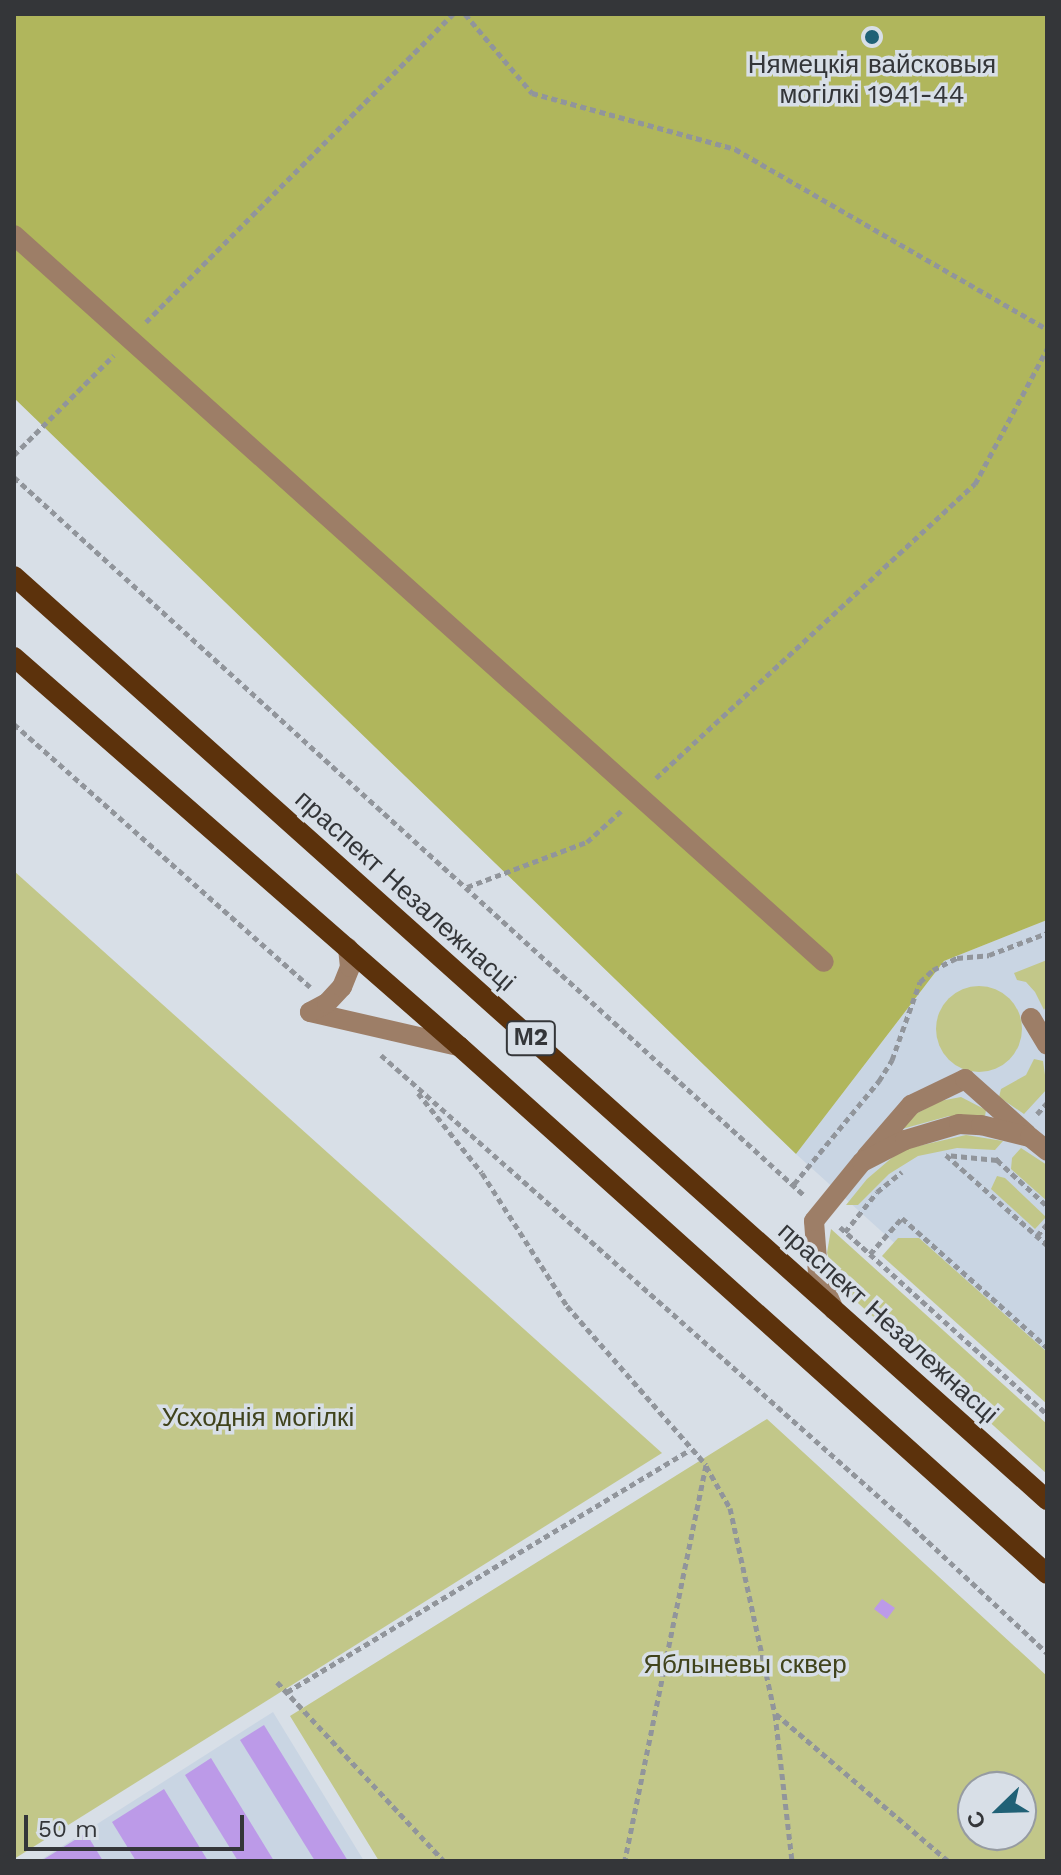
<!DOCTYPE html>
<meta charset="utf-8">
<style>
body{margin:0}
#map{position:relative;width:1061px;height:1875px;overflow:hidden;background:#d8dfe7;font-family:"Work Sans",sans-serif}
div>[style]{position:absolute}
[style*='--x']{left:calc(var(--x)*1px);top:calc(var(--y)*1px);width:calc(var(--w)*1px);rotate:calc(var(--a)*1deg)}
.built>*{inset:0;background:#c9d5e3}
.green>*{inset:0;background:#c2c789}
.round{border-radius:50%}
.forest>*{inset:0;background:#b0b65c}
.building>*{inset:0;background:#bc9ae8}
.path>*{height:5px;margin-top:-2.5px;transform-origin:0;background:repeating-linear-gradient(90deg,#91959b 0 6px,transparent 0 10px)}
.minor>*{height:20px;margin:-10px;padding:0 10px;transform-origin:10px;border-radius:10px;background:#9d7e67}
.major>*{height:20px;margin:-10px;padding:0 10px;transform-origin:10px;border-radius:10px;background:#5c320c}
.dots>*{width:22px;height:22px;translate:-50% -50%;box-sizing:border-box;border:4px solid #d8dfe7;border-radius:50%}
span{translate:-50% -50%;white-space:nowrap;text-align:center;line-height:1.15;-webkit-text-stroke:7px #d8dfe7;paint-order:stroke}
.shield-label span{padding:2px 6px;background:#d8dfe7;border:2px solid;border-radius:6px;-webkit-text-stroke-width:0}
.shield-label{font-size:24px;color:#343639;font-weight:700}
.poi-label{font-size:26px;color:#343639}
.street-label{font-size:26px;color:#343639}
.park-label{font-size:26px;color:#40431c}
.frame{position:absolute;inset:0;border:16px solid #343639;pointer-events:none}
.north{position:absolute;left:957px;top:1771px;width:80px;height:80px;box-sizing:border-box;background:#d8dfe7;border:2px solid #969ba1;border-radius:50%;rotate:247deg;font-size:22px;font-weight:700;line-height:32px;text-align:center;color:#343639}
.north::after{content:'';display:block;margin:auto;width:28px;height:36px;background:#206176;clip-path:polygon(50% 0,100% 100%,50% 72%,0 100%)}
.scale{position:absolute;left:24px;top:1815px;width:220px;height:36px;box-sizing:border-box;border:4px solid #343639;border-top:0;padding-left:10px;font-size:24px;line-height:28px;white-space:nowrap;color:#343639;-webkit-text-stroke:6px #d8dfe7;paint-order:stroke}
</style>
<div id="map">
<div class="built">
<i style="clip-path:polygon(1047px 920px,1047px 1381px,796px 1154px,944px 961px)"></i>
<i style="clip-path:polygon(273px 1712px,364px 1861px,39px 1861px)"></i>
</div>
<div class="green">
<i style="clip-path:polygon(14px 871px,662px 1453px,14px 1859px)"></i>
<i style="clip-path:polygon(1047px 960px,1047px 1004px,1044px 1010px,1035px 992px,1026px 982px,1017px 980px,1014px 973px)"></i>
<i class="round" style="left:936px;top:986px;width:86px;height:86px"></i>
<i style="clip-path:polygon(1034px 1059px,1043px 1061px,1047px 1089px,1024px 1114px,999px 1097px,1001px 1089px,1026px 1075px)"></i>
<i style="clip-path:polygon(961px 1097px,986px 1110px,985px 1116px,949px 1116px,902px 1129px,906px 1119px,940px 1101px)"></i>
<i style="clip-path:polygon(966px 1135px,1003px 1141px,995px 1150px,957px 1148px,918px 1156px,889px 1174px,858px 1205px,846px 1205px,867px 1179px,901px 1150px)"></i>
<i style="clip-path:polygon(1021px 1148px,1047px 1165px,1047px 1201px,1011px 1169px,1012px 1158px)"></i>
<i style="clip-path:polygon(997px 1176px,1005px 1178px,1046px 1217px,1035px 1229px,991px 1189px)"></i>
<i style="clip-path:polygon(831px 1229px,1047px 1424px,1047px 1474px,838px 1285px,827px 1253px)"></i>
<i style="clip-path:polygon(898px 1238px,919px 1238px,1047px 1352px,1047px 1404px,882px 1256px)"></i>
<i style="clip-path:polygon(evenodd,767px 1419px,1047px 1676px,1047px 1861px,379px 1861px,290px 1716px,767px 1419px,973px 1787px,1021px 1787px,1021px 1835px,973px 1835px,973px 1787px)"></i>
</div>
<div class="forest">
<i style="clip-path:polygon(14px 14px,1047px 14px,1047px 920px,944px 961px,796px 1154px,14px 398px)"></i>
</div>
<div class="building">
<i style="clip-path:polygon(882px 1599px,895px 1608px,887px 1619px,874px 1609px)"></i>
<i style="clip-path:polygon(264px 1725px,348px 1861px,315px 1861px,240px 1740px)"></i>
<i style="clip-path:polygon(211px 1758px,274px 1861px,238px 1861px,185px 1775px)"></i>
<i style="clip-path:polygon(164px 1789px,208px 1861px,136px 1861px,112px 1822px)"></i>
<i style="clip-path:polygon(86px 1833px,103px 1861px,41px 1861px)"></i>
</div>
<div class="path">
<i style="--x:465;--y:14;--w:104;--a:49.7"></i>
<i style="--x:532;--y:93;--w:211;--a:15.4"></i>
<i style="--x:735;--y:149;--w:360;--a:30"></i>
<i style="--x:146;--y:322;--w:435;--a:-45.1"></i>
<i style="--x:14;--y:455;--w:141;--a:-45"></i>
<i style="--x:14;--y:477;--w:1069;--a:42.27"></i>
<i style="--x:14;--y:724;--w:396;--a:41.6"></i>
<i style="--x:656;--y:778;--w:434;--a:-42.7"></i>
<i style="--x:975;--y:484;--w:153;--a:-61.9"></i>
<i style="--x:467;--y:887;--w:128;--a:-20.6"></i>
<i style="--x:587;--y:842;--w:47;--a:-42.4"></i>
<i style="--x:381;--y:1055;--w:702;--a:41.59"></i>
<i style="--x:906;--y:1521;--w:193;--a:43.1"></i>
<i style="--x:418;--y:1093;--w:102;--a:51.3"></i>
<i style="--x:482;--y:1173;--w:158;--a:57.4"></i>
<i style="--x:567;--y:1306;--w:211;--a:48.8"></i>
<i style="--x:706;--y:1465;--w:404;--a:101.6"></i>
<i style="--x:1037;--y:1114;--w:15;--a:-48"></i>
<i style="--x:999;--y:1158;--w:3;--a:135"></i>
<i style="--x:997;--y:1160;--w:68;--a:42.6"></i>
<i style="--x:997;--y:1160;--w:51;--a:-174.4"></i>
<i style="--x:946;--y:1155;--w:135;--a:41.7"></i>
<i style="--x:794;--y:1184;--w:134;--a:-50.5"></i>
<i style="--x:879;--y:1081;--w:25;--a:-58"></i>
<i style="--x:892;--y:1060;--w:83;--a:-70.3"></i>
<i style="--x:920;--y:982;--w:18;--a:-43"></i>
<i style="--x:933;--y:970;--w:27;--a:-27"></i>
<i style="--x:957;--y:958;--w:32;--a:-5"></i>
<i style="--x:989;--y:955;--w:62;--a:-20.8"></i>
<i style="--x:840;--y:1227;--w:279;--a:42.1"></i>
<i style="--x:845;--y:1232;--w:51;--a:-51.3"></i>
<i style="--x:877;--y:1192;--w:32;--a:-39"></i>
<i style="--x:1037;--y:1236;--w:16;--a:-50"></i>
<i style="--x:870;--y:1254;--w:48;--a:-48.4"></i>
<i style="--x:902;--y:1218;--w:194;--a:41.7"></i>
<i style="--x:706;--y:1466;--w:48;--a:60.3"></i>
<i style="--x:730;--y:1508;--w:211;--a:77.7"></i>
<i style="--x:775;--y:1714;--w:148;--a:83.4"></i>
<i style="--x:277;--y:1682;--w:245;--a:47"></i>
<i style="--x:287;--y:1692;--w:470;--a:-31"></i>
<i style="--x:776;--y:1714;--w:226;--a:40.5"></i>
</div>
<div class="minor">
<i style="--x:14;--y:235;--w:1088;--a:41.91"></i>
<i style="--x:310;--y:1012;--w:153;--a:12.9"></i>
<i style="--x:310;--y:1012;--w:19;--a:-28"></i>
<i style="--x:327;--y:1003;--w:22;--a:-47"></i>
<i style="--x:342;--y:987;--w:22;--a:-68"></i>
<i style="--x:350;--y:967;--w:19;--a:-96"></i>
<i style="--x:1031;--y:1018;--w:31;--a:59"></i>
<i style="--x:866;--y:1157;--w:69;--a:-49.1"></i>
<i style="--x:911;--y:1105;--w:60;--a:-25.7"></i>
<i style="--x:965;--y:1079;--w:83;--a:41.6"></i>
<i style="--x:834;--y:1310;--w:40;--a:-113.4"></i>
<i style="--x:818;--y:1273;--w:52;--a:-94.4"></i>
<i style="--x:814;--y:1221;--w:76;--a:-50.9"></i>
<i style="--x:862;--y:1162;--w:48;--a:-27.1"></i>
<i style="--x:905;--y:1140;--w:56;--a:-16.5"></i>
<i style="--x:959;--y:1124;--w:22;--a:3"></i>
<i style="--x:981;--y:1125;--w:50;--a:13.8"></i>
<i style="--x:1030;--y:1137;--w:22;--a:39"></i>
</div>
<div class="major">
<i style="--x:14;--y:576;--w:1386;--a:41.81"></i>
<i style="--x:14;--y:657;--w:591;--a:41.16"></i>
<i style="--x:459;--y:1046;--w:790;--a:41.92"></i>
</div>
<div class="dots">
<i style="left:872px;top:37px;background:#206176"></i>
</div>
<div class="shield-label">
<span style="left:531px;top:1038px">М2</span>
</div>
<div class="poi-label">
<span style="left:872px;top:80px">Нямецкія вайсковыя<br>могілкі 1941-44</span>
</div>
<div class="street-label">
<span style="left:405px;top:891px;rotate:42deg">праспект Незалежнасці</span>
<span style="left:888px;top:1323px;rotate:42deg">праспект Незалежнасці</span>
</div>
<div class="park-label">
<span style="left:258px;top:1418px">Усходнія могілкі</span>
<span style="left:745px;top:1665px">Яблыневы сквер</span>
</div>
<div class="frame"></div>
<div class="north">С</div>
<div class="scale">50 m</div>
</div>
